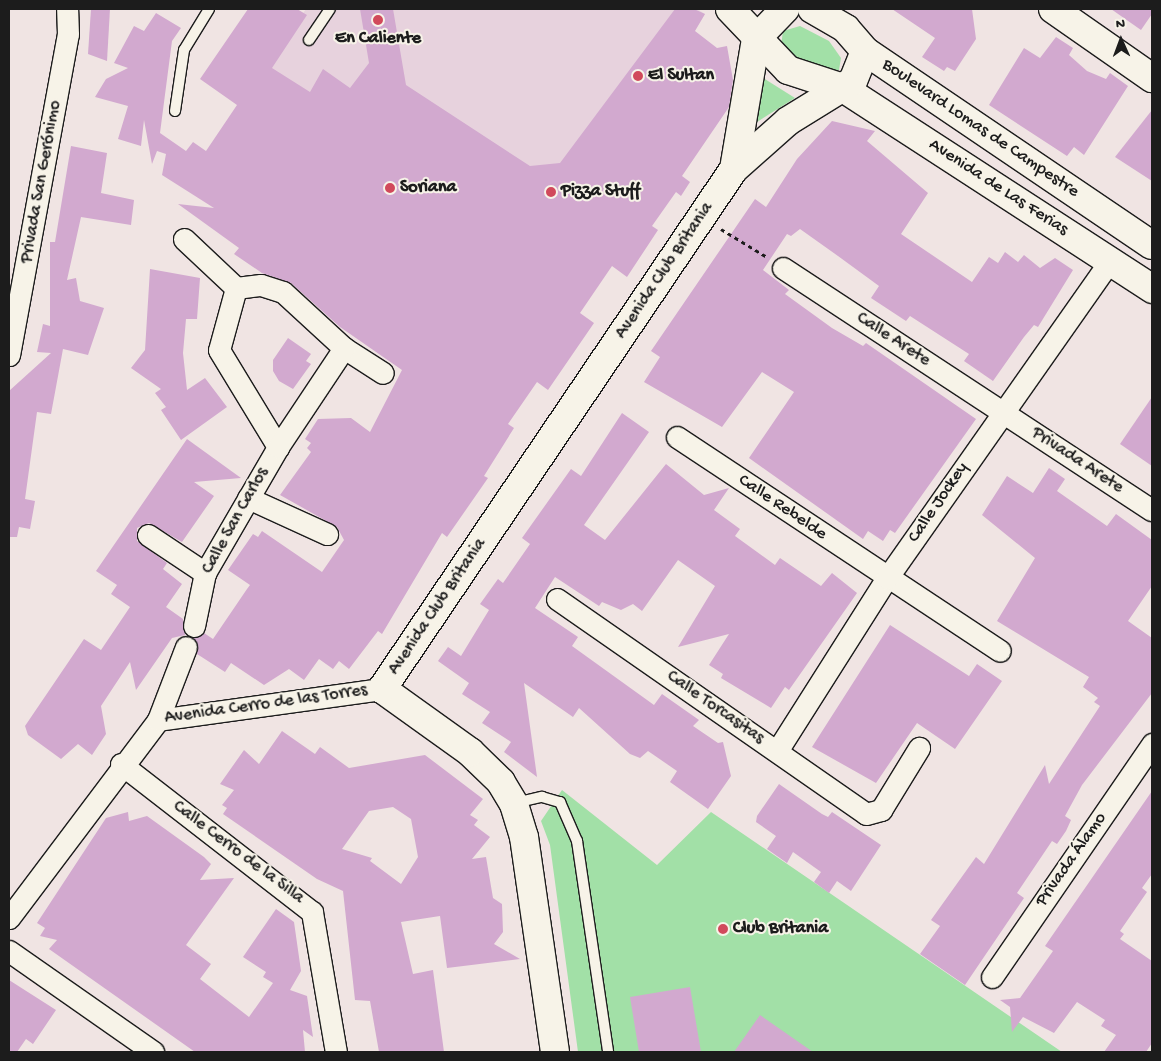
<!DOCTYPE html>
<meta charset="utf-8">
<style>
body{margin:0}
#map{position:relative;width:1161px;height:1061px;overflow:hidden;background:#f0e4e3;font-family:"Gochi Hand",sans-serif}
div>[style]{position:absolute}
[style*='--x']{left:calc(var(--x)*1px);top:calc(var(--y)*1px);width:calc(var(--w)*1px);rotate:calc(var(--a)*1deg)}
.built>*{inset:0;background:#e7d2dd}
.green>*{inset:0;background:#a2e0a7}
.building>*{inset:0;background:#d2a9cf}
.path>*{height:3px;margin-top:-1.5px;transform-origin:0;background:repeating-linear-gradient(90deg,#1c1c1c 0 4px,transparent 0 8px)}
.roads{filter:drop-shadow(1px 0 #1c1c1c) drop-shadow(-1px 0 #1c1c1c) drop-shadow(0 1px #1c1c1c) drop-shadow(0 -1px #1c1c1c)}
.lane>*{height:10px;margin:-5px;padding:0 5px;transform-origin:5px;border-radius:5px;background:#f7f3e8}
.street>*{height:21px;margin:-10.5px;padding:0 10.5px;transform-origin:10.5px;border-radius:10.5px;background:#f7f3e8}
.secondary>*{height:28px;margin:-14px;padding:0 14px;transform-origin:14px;border-radius:14px;background:#f7f3e8}
.dots>*{width:14px;height:14px;translate:-50% -50%;box-sizing:border-box;border:2px solid #f7f3e8;border-radius:50%}
span{translate:-50% -50%;white-space:nowrap;text-align:center;line-height:1.15;-webkit-text-stroke:4px #f7f3e8;paint-order:stroke}
.poi-label{font-size:18px;color:#1c1c1c;font-weight:700}
.left{translate:0 -50%;text-align:left}
.street-label{font-size:18px;color:#1c1c1c}
.frame{position:absolute;inset:0;border:10px solid #1c1c1c;pointer-events:none}
.north{position:absolute;left:1096px;top:15px;width:50px;height:50px;-webkit-text-stroke:4px #f7f3e8;paint-order:stroke;rotate:358deg;font-size:14px;font-weight:700;line-height:20px;text-align:center;color:#1c1c1c}
.north::after{content:'';display:block;margin:auto;width:18px;height:22px;background:#1c1c1c;clip-path:polygon(50% 0,100% 100%,50% 72%,0 100%)}
</style>
<div id="map">
<div class="built">
<i style="clip-path:polygon(306px 9px,697px 9px,705px 14px,566px 235px,201px 159px)"></i>
</div>
<div class="green">
<i style="clip-path:polygon(800px 26px,829px 41px,841px 58px,839px 70px,813px 74px,781px 46px,783px 31px)"></i>
<i style="clip-path:polygon(757px 74px,795px 98px,757px 122px)"></i>
<i style="clip-path:polygon(562px 790px,657px 865px,711px 812px,1062px 1052px,578px 1052px,550px 845px,541px 821px)"></i>
</div>
<div class="building">
<i style="clip-path:polygon(91px 9px,110px 9px,107px 61px,88px 54px)"></i>
<i style="clip-path:polygon(248px 9px,297px 9px,307px 15px,272px 68px,310px 92px,323px 69px,350px 88px,369px 63px,360px 9px,393px 9px,406px 85px,530px 166px,560px 163px,675px 9px,694px 9px,705px 14px,695px 31px,717px 48px,727px 46px,733px 80px,729px 107px,682px 176px,690px 182px,681px 196px,676px 192px,652px 226px,658px 230px,627px 277px,612px 266px,580px 313px,594px 323px,548px 390px,537px 382px,508px 424px,514px 428px,484px 476px,488px 478px,447px 537px,442px 533px,382px 634px,378px 631px,349px 669px,339px 661px,333px 669px,319px 659px,304px 680px,289px 669px,264px 685px,231px 663px,225px 672px,197px 654px,194px 638px,204px 633px,213px 639px,247px 589px,250px 585px,228px 570px,253px 534px,258px 537px,262px 531px,322px 572px,344px 540px,337px 527px,280px 495px,311px 452px,307px 448px,311px 443px,305px 439px,318px 419px,351px 418px,370px 432px,402px 370px,340px 327px,291px 283px,262px 273px,234px 254px,239px 248px,178px 204px,214px 208px,162px 175px,166px 154px,157px 151px,152px 164px,144px 120px,141px 146px,118px 139px,128px 106px,95px 97px,106px 79px,128px 68px,114px 63px,134px 26px,144px 31px,156px 13px,181px 28px,172px 41px,160px 133px,186px 151px,193px 142px,206px 151px,237px 105px,200px 79px)"></i>
<i style="clip-path:polygon(892px 9px,972px 9px,976px 39px,955px 71px,947px 67px,944px 71px,922px 57px,935px 38px)"></i>
<i style="clip-path:polygon(1111px 9px,1152px 9px,1152px 14px,1141px 30px)"></i>
<i style="clip-path:polygon(1056px 37px,1073px 48px,1069px 55px,1087px 71px,1106px 79px,1110px 73px,1128px 86px,1084px 155px,1074px 147px,1067px 156px,989px 105px,1024px 48px,1040px 58px)"></i>
<i style="clip-path:polygon(1152px 110px,1152px 181px,1115px 157px)"></i>
<i style="clip-path:polygon(832px 121px,875px 131px,867px 141px,928px 193px,901px 234px,972px 282px,989px 257px,998px 263px,1005px 252px,1018px 262px,1024px 255px,1040px 268px,1055px 258px,1073px 270px,1038px 327px,1034px 325px,1024px 337px,993px 381px,964px 361px,969px 354px,910px 316px,906px 321px,871px 298px,879px 286px,838px 256px,800px 229px,791px 236px,787px 234px,763px 270px,789px 290px,785px 294px,832px 328px,863px 346px,866px 343px,976px 419px,895px 533px,890px 530px,883px 541px,868px 531px,863px 539px,749px 458px,794px 392px,762px 372px,722px 427px,644px 382px,660px 357px,651px 351px,755px 199px,766px 207px,797px 159px)"></i>
<i style="clip-path:polygon(71px 146px,107px 153px,101px 193px,134px 200px,131px 225px,81px 217px,67px 280px,76px 278px,80px 301px,104px 308px,88px 355px,63px 349px,51px 414px,37px 412px,25px 499px,35px 501px,30px 529px,19px 527px,17px 537px,9px 537px,9px 391px,51px 353px,37px 352px,43px 324px,50px 326px,50px 242px,55px 242px)"></i>
<i style="clip-path:polygon(150px 269px,200px 278px,197px 319px,186px 319px,183px 353px,187px 390px,205px 378px,227px 407px,181px 440px,161px 410px,166px 407px,155px 393px,161px 389px,131px 368px,145px 350px)"></i>
<i style="clip-path:polygon(288px 338px,311px 354px,306px 361px,311px 364px,293px 389px,279px 381px,273px 371px,273px 360px)"></i>
<i style="clip-path:polygon(1152px 397px,1152px 466px,1120px 444px)"></i>
<i style="clip-path:polygon(622px 413px,649px 432px,584px 525px,605px 540px,666px 464px,704px 495px,729px 488px,714px 510px,740px 529px,735px 536px,775px 565px,780px 558px,821px 586px,832px 573px,857px 593px,789px 690px,785px 687px,771px 708px,721px 678px,723px 674px,709px 665px,729px 634px,678px 647px,715px 586px,678px 560px,642px 611px,633px 604px,621px 610px,602px 602px,599px 606px,555px 577px,535px 608px,578px 637px,572px 646px,654px 705px,662px 694px,699px 720px,693px 726px,718px 743px,723px 742px,731px 776px,708px 809px,670px 782px,677px 771px,648px 751px,640px 758px,630px 754px,579px 708px,573px 717px,524px 683px,537px 777px,504px 752px,511px 742px,482px 723px,490px 712px,462px 694px,469px 683px,438px 661px,448px 647px,461px 656px,489px 610px,480px 604px,498px 579px,503px 583px,530px 544px,522px 538px,571px 469px,581px 476px)"></i>
<i style="clip-path:polygon(187px 439px,241px 478px,194px 482px,214px 496px,182px 542px,149px 523px,137px 528px,137px 541px,167px 563px,163px 569px,182px 584px,166px 607px,183px 619px,185px 635px,172px 638px,136px 690px,130px 662px,101px 706px,106px 734px,92px 755px,78px 744px,61px 759px,28px 735px,25px 726px,84px 639px,101px 650px,130px 607px,111px 594px,117px 585px,96px 571px)"></i>
<i style="clip-path:polygon(1049px 468px,1065px 479px,1057px 491px,1107px 526px,1116px 514px,1152px 540px,1152px 586px,1128px 621px,1152px 638px,1152px 693px,1082px 785px,1065px 816px,1071px 820px,1066px 831px,1057px 844px,1052px 841px,1017px 893px,1024px 898px,965px 985px,920px 954px,940px 926px,931px 920px,976px 857px,984px 864px,1045px 765px,1049px 784px,1100px 706px,1094px 702px,1098px 698px,1083px 687px,1089px 677px,997px 621px,1035px 558px,982px 515px,1007px 476px,1033px 493px)"></i>
<i style="clip-path:polygon(890px 625px,969px 676px,977px 664px,1002px 681px,955px 749px,917px 723px,876px 783px,812px 747px)"></i>
<i style="clip-path:polygon(evenodd,282px 731px,315px 754px,320px 747px,349px 768px,425px 755px,483px 799px,470px 815px,478px 820px,474px 825px,490px 837px,472px 859px,486px 857px,493px 898px,502px 904px,503px 932px,494px 944px,520px 959px,447px 968px,440px 916px,401px 922px,413px 974px,433px 970px,444px 1052px,379px 1052px,370px 1001px,355px 1000px,343px 891px,317px 879px,223px 814px,227px 808px,222px 805px,234px 790px,220px 784px,244px 750px,259px 764px,282px 731px,393px 807px,411px 819px,418px 857px,401px 884px,370px 861px,372px 858px,342px 849px,369px 811px,393px 807px)"></i>
<i style="clip-path:polygon(779px 784px,822px 814px,828px 817px,832px 812px,881px 845px,851px 891px,837px 881px,829px 893px,814px 882px,821px 872px,793px 852px,787px 863px,767px 849px,776px 836px,756px 822px,757px 816px)"></i>
<i style="clip-path:polygon(1152px 791px,1152px 874px,1142px 888px,1147px 892px,1120px 931px,1124px 934px,1120px 939px,1152px 961px,1152px 1043px,1146px 1052px,1104px 1052px,1116px 1035px,1101px 1026px,1105px 1020px,1077px 1002px,1054px 1033px,1023px 1017px,1012px 1032px,1010px 1007px,1000px 1000px,1020px 998px,1053px 951px,1045px 946px)"></i>
<i style="clip-path:polygon(128px 812px,129px 821px,147px 816px,204px 857px,211px 864px,200px 880px,234px 878px,186px 945px,211px 964px,200px 979px,249px 1017px,273px 983px,263px 977px,266px 972px,243px 957px,276px 909px,294px 922px,301px 971px,290px 990px,307px 996px,313px 1037px,303px 1030px,305px 1052px,195px 1052px,49px 949px,57px 940px,40px 936px,45px 928px,37px 923px,106px 818px)"></i>
<i style="clip-path:polygon(9px 980px,56px 1010px,33px 1044px,26px 1039px,17px 1052px,9px 1052px)"></i>
<i style="clip-path:polygon(690px 987px,701px 1052px,639px 1052px,630px 997px)"></i>
<i style="clip-path:polygon(760px 1015px,813px 1052px,734px 1052px)"></i>
</div>
<div class="path">
<i style="--x:721;--y:229;--w:54;--a:31.3"></i>
</div>
<div class="roads">
<div class="lane">
<i style="--x:309;--y:40;--w:37;--a:-56"></i>
<i style="--x:175;--y:111;--w:62;--a:-81.6"></i>
<i style="--x:184;--y:50;--w:48;--a:-58.6"></i>
<i style="--x:515;--y:803;--w:28;--a:-13"></i>
<i style="--x:542;--y:797;--w:19;--a:16"></i>
<i style="--x:560;--y:802;--w:43;--a:66.4"></i>
<i style="--x:577;--y:841;--w:213;--a:81.6"></i>
</div>
<div class="street">
<i style="--x:184;--y:239;--w:71;--a:43.3"></i>
<i style="--x:236;--y:288;--w:25;--a:-7"></i>
<i style="--x:261;--y:285;--w:23;--a:18"></i>
<i style="--x:283;--y:292;--w:83;--a:42.6"></i>
<i style="--x:344;--y:348;--w:46;--a:32.7"></i>
<i style="--x:783;--y:268;--w:441;--a:33.3"></i>
<i style="--x:236;--y:288;--w:64;--a:105.3"></i>
<i style="--x:219;--y:350;--w:114;--a:58.7"></i>
<i style="--x:9;--y:355;--w:326;--a:-79.6"></i>
<i style="--x:68;--y:34;--w:25;--a:-92"></i>
<i style="--x:677;--y:437;--w:387;--a:33.5"></i>
<i style="--x:248;--y:498;--w:87;--a:24.5"></i>
<i style="--x:148;--y:535;--w:69;--a:33.7"></i>
<i style="--x:557;--y:599;--w:376;--a:34.8"></i>
<i style="--x:866;--y:814;--w:16;--a:-15"></i>
<i style="--x:881;--y:810;--w:73;--a:-58.5"></i>
<i style="--x:194;--y:626;--w:54;--a:-78.3"></i>
<i style="--x:205;--y:573;--w:146;--a:-59.9"></i>
<i style="--x:278;--y:447;--w:119;--a:-56.3"></i>
<i style="--x:158;--y:720;--w:226;--a:-7.9"></i>
<i style="--x:777;--y:751;--w:205;--a:-57.6"></i>
<i style="--x:887;--y:578;--w:388;--a:-54.9"></i>
<i style="--x:121;--y:764;--w:242;--a:37.8"></i>
<i style="--x:312;--y:912;--w:142;--a:80.3"></i>
<i style="--x:9;--y:918;--w:248;--a:-53"></i>
<i style="--x:158;--y:720;--w:78;--a:-69"></i>
<i style="--x:9;--y:951;--w:176;--a:35"></i>
<i style="--x:992;--y:977;--w:283;--a:-55.5"></i>
</div>
<div class="secondary">
<i style="--x:730;--y:9;--w:84;--a:46.4"></i>
<i style="--x:788;--y:70;--w:58;--a:18.1"></i>
<i style="--x:843;--y:88;--w:369;--a:33"></i>
<i style="--x:812;--y:9;--w:39;--a:30"></i>
<i style="--x:846;--y:29;--w:29;--a:49"></i>
<i style="--x:865;--y:51;--w:346;--a:34.1"></i>
<i style="--x:1053;--y:9;--w:121;--a:34.9"></i>
<i style="--x:734;--y:169;--w:132;--a:-80.4"></i>
<i style="--x:756;--y:39;--w:42;--a:-46"></i>
<i style="--x:555;--y:1052;--w:217;--a:-98.2"></i>
<i style="--x:524;--y:837;--w:34;--a:-107"></i>
<i style="--x:514;--y:804;--w:26;--a:-121"></i>
<i style="--x:501;--y:782;--w:43;--a:-135.9"></i>
<i style="--x:470;--y:752;--w:108;--a:-144.4"></i>
<i style="--x:382;--y:689;--w:628;--a:-55.91"></i>
<i style="--x:734;--y:169;--w:72;--a:-41.6"></i>
<i style="--x:788;--y:121;--w:76;--a:-31.6"></i>
<i style="--x:853;--y:81;--w:32;--a:-68"></i>
</div>
</div>
<div class="dots">
<i style="left:378px;top:20px;background:#d1495b"></i>
<i style="left:638px;top:76px;background:#d1495b"></i>
<i style="left:390px;top:188px;background:#d1495b"></i>
<i style="left:551px;top:192px;background:#d1495b"></i>
<i style="left:723px;top:929px;background:#d1495b"></i>
</div>
<div class="poi-label">
<span style="left:378px;top:39px">En Caliente</span>
<span class="left" style="left:648px;top:76px">El Sultan</span>
<span class="left" style="left:400px;top:188px">Soriana</span>
<span class="left" style="left:561px;top:192px">Pizza Stuff</span>
<span class="left" style="left:733px;top:929px">Club Britania</span>
</div>
<div class="street-label">
<span style="left:980px;top:129px;rotate:34deg">Boulevard Lomas de Campestre</span>
<span style="left:42px;top:182px;rotate:-80deg">Privada San Gerónimo</span>
<span style="left:998px;top:188px;rotate:33deg">Avenida de Las Ferias</span>
<span style="left:665px;top:271px;rotate:-56deg">Avenida Club Britania</span>
<span style="left:893px;top:340px;rotate:33deg">Calle Arete</span>
<span style="left:1077px;top:461px;rotate:33deg">Privada Arete</span>
<span style="left:939px;top:503px;rotate:-56deg">Calle Jockey</span>
<span style="left:782px;top:508px;rotate:34deg">Calle Rebelde</span>
<span style="left:236px;top:521px;rotate:-61deg">Calle San Carlos</span>
<span style="left:438px;top:607px;rotate:-56deg">Avenida Club Britania</span>
<span style="left:266px;top:705px;rotate:-8deg">Avenida Cerro de las Torres</span>
<span style="left:715px;top:708px;rotate:35deg">Calle Torcasitas</span>
<span style="left:238px;top:853px;rotate:37deg">Calle Cerro de la Silla</span>
<span style="left:1072px;top:860px;rotate:-55deg">Privada Álamo</span>
</div>
<div class="frame"></div>
<div class="north">N</div>
</div>
